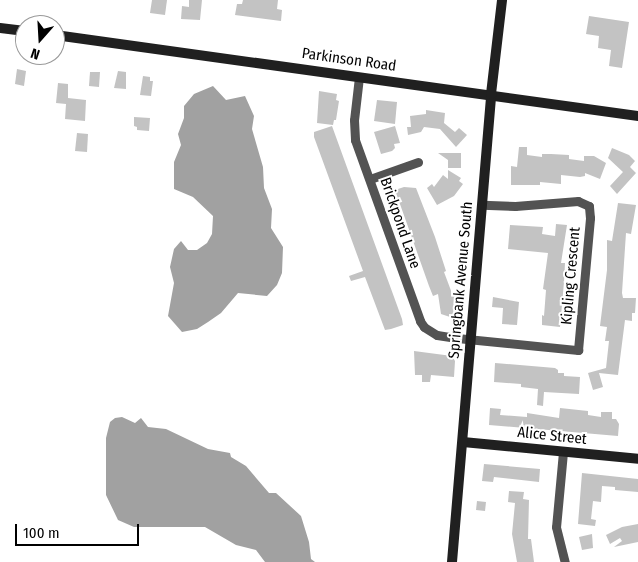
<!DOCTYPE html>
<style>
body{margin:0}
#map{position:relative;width:638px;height:562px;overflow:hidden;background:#fff;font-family:"Fira Sans Condensed",sans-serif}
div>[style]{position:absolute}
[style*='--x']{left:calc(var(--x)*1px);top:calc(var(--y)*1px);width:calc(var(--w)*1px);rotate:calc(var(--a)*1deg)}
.water>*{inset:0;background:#a1a1a1}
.building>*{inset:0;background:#c3c3c3}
.street>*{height:9px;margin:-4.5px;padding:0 4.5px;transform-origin:4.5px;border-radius:4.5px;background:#535353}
.secondary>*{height:10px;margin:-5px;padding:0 5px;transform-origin:5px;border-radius:5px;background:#202020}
span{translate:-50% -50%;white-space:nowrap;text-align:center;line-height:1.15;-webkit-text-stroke:4px #fff;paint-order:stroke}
.street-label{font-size:15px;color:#000}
.north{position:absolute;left:15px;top:15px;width:50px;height:50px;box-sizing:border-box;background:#fff;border:1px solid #999;border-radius:50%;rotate:199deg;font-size:14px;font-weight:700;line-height:20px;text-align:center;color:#000}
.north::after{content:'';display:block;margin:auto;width:18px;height:22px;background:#000;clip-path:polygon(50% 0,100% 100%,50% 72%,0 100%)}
.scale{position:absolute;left:15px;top:524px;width:124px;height:22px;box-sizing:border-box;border:2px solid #000;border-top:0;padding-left:6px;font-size:15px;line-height:18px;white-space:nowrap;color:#000;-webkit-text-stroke:4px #fff;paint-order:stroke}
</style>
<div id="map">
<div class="water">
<i style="clip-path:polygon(213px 86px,226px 100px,245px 96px,254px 116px,252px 129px,263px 167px,264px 188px,272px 209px,271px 228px,283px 247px,282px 273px,277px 285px,267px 296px,238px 293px,221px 313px,208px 322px,197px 329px,182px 332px,168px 316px,174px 283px,170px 267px,174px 249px,181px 241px,188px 250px,197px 250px,207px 243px,212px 234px,213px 216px,193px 197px,174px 189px,174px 162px,181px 145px,178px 134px,184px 118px,184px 106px,194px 94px)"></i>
<i style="clip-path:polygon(122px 417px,135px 423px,141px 418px,148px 427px,166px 429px,208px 449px,230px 453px,231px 457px,246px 466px,269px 493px,276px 493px,301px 516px,309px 542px,311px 559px,315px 562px,265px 562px,256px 550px,236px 545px,205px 527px,134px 527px,118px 520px,106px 495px,106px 438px,110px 422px,115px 418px)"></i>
</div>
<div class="building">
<i style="clip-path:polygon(152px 0,167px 0,165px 15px,150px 13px)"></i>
<i style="clip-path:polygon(189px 0,202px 0,200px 20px,181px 19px,182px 6px,189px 7px)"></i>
<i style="clip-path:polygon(243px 0,278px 0,277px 9px,282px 10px,281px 21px,235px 15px,237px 4px,242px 4px)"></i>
<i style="clip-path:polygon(589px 16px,629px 22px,622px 68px,609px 66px,611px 50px,598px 48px,599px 36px,586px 34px)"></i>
<i style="clip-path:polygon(17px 69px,26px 71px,24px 86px,15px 84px)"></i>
<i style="clip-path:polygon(118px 71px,126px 72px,126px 89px,114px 88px)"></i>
<i style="clip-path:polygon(90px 72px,100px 72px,99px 87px,89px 86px)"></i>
<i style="clip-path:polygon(143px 76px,150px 77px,150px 81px,153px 81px,151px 96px,140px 95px)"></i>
<i style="clip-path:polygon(58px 83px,68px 84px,68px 98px,86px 100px,85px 121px,65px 119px,66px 104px,56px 103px)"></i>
<i style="clip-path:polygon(319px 91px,337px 94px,336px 100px,339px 101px,336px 120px,334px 120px,333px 125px,317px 123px)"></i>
<i style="clip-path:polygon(377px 100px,397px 102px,395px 124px,374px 121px)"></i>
<i style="clip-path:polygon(426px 110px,445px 113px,444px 123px,455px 132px,459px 128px,467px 135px,456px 147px,440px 129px,424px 127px,421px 132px,408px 135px,407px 127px,411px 127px,410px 116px,426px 114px)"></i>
<i style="clip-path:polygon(134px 117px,150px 118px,149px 131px,137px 130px,137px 127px,134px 126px)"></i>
<i style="clip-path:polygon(332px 126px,402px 319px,403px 325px,391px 329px,385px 330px,365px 277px,351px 281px,349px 276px,363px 271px,314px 137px,314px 132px)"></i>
<i style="clip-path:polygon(395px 126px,400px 143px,394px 144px,395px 148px,392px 151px,381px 154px,374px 132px)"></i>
<i style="clip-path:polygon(77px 133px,88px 134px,87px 152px,75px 151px)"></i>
<i style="clip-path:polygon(519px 147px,527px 147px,527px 155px,542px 157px,542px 154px,551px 154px,569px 155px,569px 159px,584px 161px,584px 156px,594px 156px,606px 163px,600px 179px,585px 173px,585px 176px,580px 177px,561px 175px,561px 184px,540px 182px,540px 185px,511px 185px,511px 166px,517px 167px)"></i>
<i style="clip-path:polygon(612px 148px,629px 155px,635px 161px,630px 167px,636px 173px,617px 194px,610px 186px,623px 172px,608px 158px)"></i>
<i style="clip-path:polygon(438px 153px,461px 153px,461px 168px,448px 168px,448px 160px)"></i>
<i style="clip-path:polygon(448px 170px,461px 178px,459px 181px,463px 184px,454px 196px,437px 205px,427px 188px,432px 184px,434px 187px,443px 175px,448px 179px)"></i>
<i style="clip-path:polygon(404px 187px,416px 188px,435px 237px,446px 271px,444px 272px,453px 296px,456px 295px,453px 318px,441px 314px,438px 294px,433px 296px,429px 286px,395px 190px)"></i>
<i style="clip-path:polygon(618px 203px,636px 205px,631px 234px,626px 233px,622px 293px,623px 298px,636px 298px,635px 313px,632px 313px,632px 321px,625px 320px,618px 375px,599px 373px,603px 387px,593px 390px,588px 373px,606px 368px,609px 341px,605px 341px,607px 327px,600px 326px,607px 270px,607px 240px,612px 241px)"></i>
<i style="clip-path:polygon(556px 224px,567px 225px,561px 263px,565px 263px,564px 282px,560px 327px,542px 325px,542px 315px,544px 316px,546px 290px,543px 289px,548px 253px,508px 249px,510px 225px,543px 227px,542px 234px,555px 236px)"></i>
<i style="clip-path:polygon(493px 297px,519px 302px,517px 325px,502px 324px,503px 308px,492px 307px)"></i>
<i style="clip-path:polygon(414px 351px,452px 356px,455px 361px,454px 377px,431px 375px,430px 382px,422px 382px,422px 375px,415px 375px)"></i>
<i style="clip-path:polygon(495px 363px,555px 368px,558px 370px,558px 373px,564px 373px,564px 376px,580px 377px,579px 394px,544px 392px,543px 406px,537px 405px,538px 389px,521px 387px,521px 384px,494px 382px)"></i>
<i style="clip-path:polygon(490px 408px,501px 409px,500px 415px,527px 417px,527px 413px,559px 418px,560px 408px,588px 411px,588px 415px,601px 417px,601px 412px,612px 412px,612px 419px,616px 419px,619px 424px,618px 436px,489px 425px)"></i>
<i style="clip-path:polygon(484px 464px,540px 469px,539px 482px,494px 477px,493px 482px,482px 481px)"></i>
<i style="clip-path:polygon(582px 473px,638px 479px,638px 492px,615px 490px,615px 487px,602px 486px,601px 502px,593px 501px,591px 519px,596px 520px,595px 526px,578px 524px)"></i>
<i style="clip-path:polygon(509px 491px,524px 492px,523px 499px,529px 500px,528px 539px,531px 539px,534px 562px,517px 562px,512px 534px,515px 503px,508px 502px)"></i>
<i style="clip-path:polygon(477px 501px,486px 502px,485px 511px,476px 510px)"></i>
<i style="clip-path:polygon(638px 524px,638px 542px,614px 547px,622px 541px,620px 538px,610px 544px,606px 535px,622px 527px)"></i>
<i style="clip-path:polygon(592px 534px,593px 548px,582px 550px,579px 537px)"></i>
</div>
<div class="street">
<i style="--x:359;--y:77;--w:43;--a:96.6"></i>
<i style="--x:354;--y:120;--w:20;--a:87"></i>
<i style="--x:355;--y:140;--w:192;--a:70.2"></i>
<i style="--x:420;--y:321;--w:7;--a:56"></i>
<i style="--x:424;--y:327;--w:15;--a:32"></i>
<i style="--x:437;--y:335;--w:20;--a:9"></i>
<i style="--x:457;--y:338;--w:122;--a:5.7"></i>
<i style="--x:578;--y:350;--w:133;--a:-84.8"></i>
<i style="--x:590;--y:218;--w:12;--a:-95"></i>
<i style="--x:589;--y:206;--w:12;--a:-156"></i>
<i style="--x:578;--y:201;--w:63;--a:175.5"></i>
<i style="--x:515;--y:206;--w:33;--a:-178"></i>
<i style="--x:370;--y:179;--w:51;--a:-19.5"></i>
<i style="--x:563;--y:452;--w:75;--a:95.3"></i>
<i style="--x:556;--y:527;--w:36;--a:76"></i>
</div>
<div class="secondary">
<i style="--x:0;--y:28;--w:25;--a:7"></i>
<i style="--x:55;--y:35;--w:589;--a:7.91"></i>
<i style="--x:463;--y:442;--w:176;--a:5.5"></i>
<i style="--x:452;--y:562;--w:470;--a:-85.2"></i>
<i style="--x:491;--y:94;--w:95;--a:-83.3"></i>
</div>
<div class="street-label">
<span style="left:349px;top:60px;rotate:8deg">Parkinson Road</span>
<span style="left:400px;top:223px;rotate:71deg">Brickpond Lane</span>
<span style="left:571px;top:276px;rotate:-85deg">Kipling Crescent</span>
<span style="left:461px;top:280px;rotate:-85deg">Springbank Avenue South</span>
<span style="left:552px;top:436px;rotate:6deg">Alice Street</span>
</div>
<div class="north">N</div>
<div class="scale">100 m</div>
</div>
